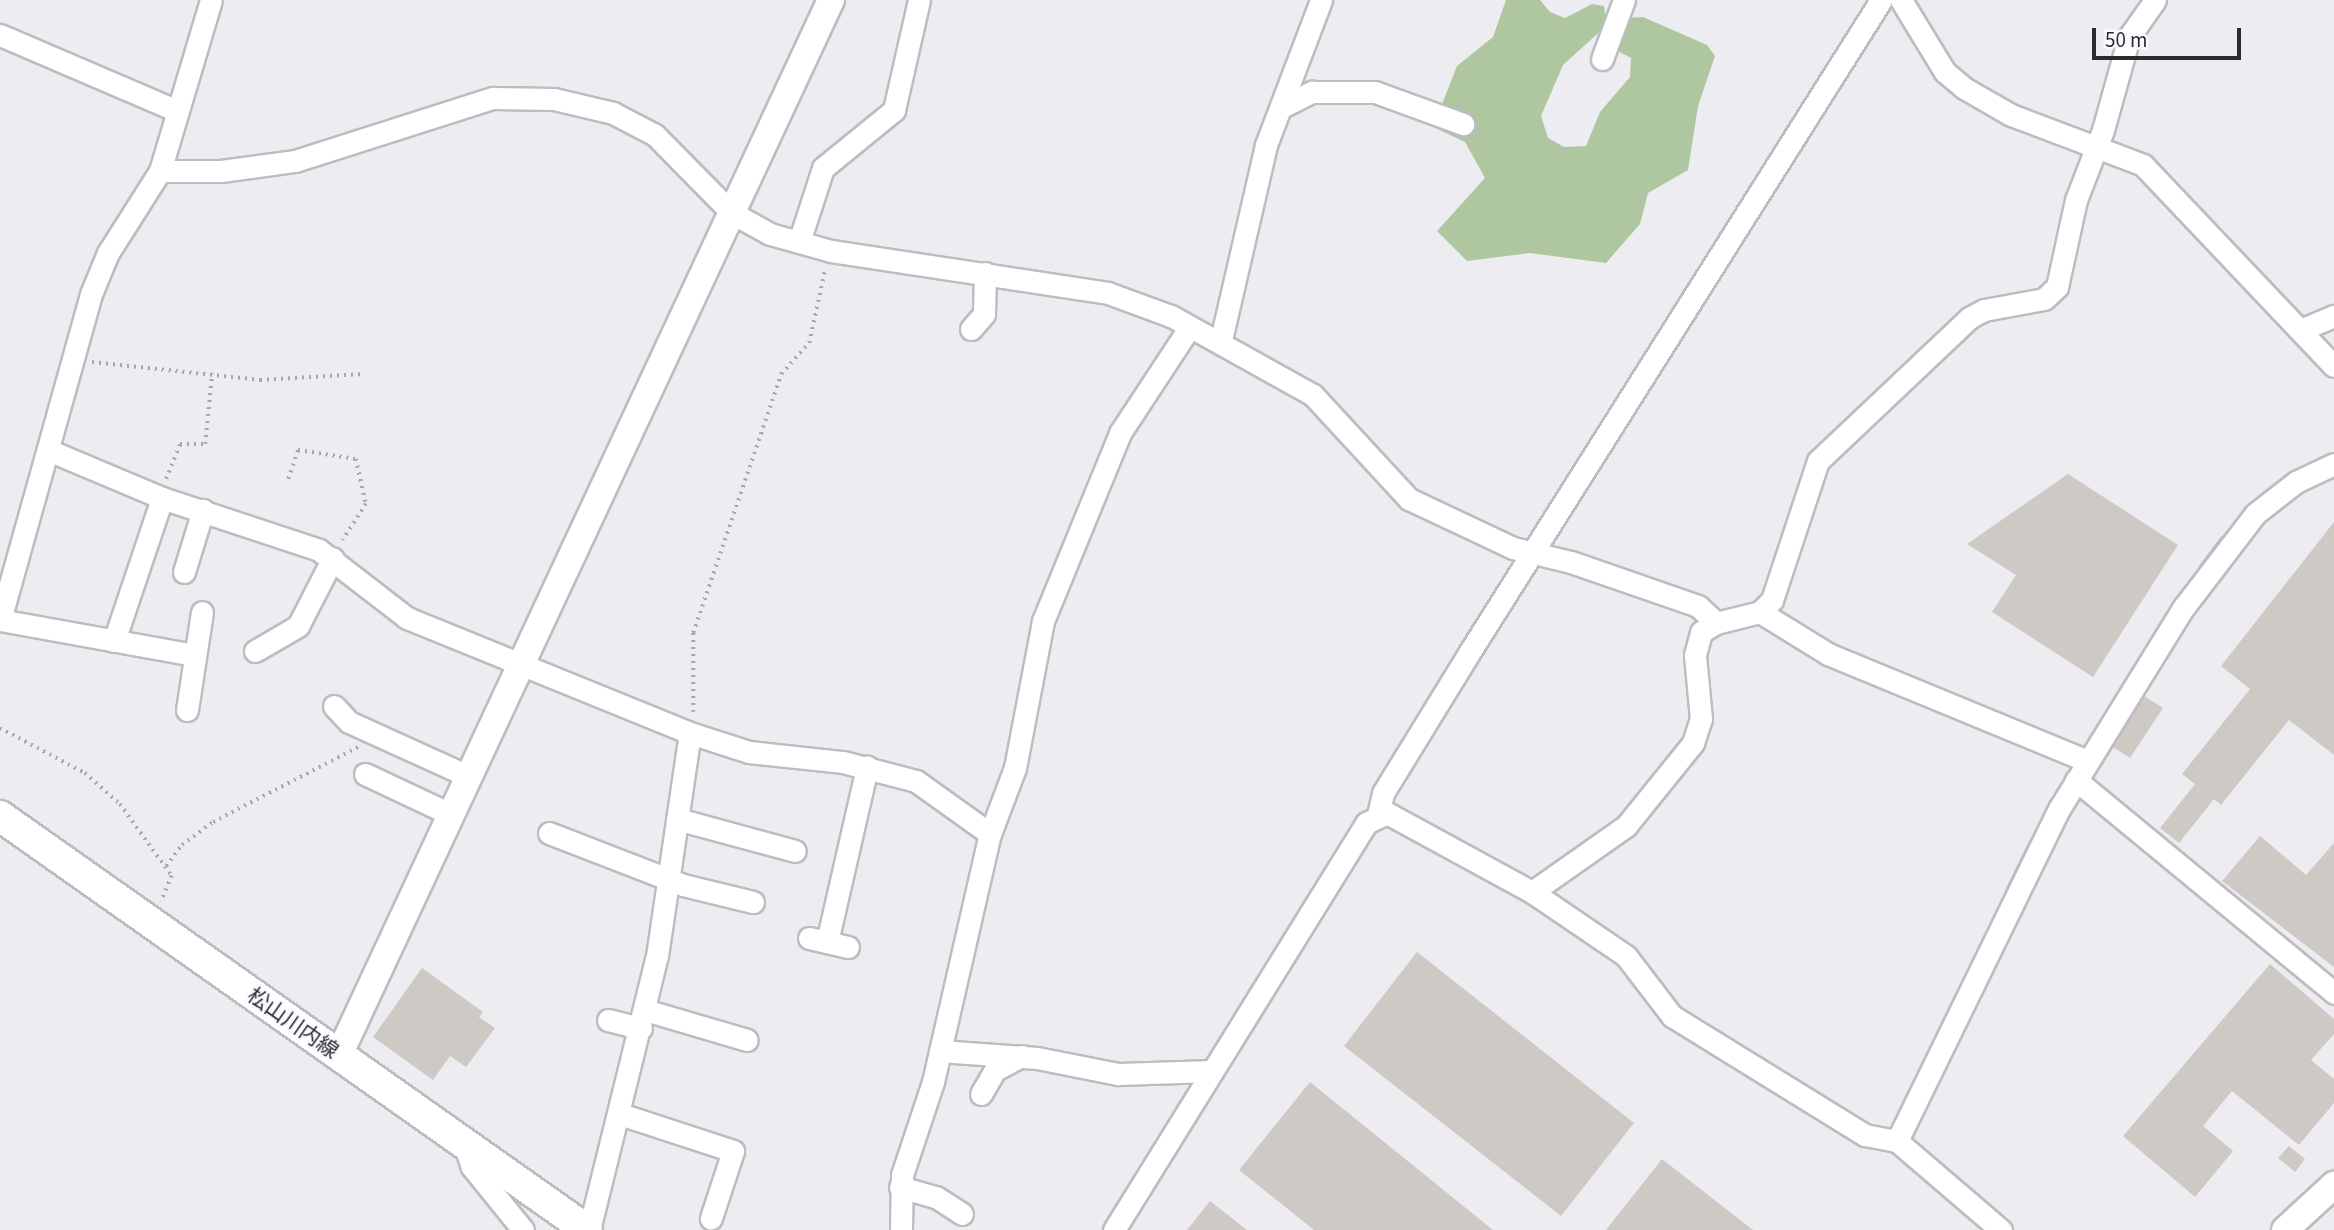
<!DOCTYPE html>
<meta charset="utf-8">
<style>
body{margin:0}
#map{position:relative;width:2334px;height:1230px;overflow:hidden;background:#ececf1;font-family:"Source Sans 3","Noto Sans JP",sans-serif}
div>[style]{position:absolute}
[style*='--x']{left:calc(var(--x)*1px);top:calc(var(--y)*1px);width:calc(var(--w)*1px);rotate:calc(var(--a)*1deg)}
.green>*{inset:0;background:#afc7a0}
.stream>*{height:6px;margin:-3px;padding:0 3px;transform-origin:3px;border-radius:3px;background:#8fbae4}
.building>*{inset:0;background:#cec9c5}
.path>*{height:3.5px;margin-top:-1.75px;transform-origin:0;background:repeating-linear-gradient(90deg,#a7a7ab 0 2px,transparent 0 7px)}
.roads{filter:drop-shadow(2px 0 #bcbcc1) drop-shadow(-2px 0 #bcbcc1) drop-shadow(0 2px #bcbcc1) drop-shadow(0 -2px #bcbcc1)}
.minor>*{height:21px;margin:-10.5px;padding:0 10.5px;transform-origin:10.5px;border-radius:10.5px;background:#fff}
.tertiary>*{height:26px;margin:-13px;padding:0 13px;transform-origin:13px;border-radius:13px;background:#fff}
.secondary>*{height:30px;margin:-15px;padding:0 15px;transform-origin:15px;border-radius:15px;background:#fff}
span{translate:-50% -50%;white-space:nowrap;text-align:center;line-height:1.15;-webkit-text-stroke:5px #f9f9ff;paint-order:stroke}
.street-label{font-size:21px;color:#2b2b2d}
.scale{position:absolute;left:2092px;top:28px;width:149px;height:32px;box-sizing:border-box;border:4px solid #2b2b2d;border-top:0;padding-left:9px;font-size:21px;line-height:24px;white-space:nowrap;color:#2b2b2d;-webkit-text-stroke:5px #f9f9ff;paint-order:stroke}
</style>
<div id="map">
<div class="green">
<i style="clip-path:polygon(1506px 0,1540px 0,1550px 12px,1565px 18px,1592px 4px,1604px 6px,1607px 25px,1563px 65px,1541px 116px,1548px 138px,1564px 147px,1586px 146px,1600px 112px,1630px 77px,1631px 58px,1612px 48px,1625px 18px,1643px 17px,1707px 45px,1715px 56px,1698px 106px,1688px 170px,1648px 193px,1640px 224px,1606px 263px,1530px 253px,1467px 261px,1437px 231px,1485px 178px,1465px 142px,1433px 127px,1457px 66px,1493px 37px)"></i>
</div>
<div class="stream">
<i style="--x:2202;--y:567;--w:35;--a:-53"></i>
<i style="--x:2009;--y:889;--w:52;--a:-63.9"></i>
</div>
<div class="building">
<i style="clip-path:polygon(2068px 474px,2178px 545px,2093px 677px,1992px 612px,2016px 575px,1967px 544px)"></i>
<i style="clip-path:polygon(2334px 522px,2334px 755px,2289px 720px,2221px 805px,2214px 799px,2179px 843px,2160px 828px,2195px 784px,2182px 774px,2250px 689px,2221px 666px)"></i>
<i style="clip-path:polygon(2144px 696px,2163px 708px,2130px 758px,2113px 747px)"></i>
<i style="clip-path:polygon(2260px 836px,2306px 875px,2334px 843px,2334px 967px,2222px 881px)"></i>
<i style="clip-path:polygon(1417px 952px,1634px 1123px,1561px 1216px,1344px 1046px)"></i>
<i style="clip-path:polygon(2270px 964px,2334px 1019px,2334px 1034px,2311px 1060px,2334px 1079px,2334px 1103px,2299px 1145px,2232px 1091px,2203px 1126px,2233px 1151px,2195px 1197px,2123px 1136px)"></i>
<i style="clip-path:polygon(422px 968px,483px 1012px,479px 1017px,495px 1028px,466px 1067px,450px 1056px,433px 1080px,373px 1037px)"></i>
<i style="clip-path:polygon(1310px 1082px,1493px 1230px,1314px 1230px,1239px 1170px)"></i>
<i style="clip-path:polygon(2289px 1146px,2305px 1159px,2295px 1172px,2278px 1158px)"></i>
<i style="clip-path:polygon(1662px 1159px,1753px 1230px,1606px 1230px)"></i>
<i style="clip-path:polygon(1210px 1201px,1247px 1230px,1187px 1230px)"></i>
</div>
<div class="path">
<i style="--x:92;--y:362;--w:169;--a:6.1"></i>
<i style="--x:260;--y:380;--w:102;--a:-3.4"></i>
<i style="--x:166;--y:479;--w:38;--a:-68"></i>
<i style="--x:180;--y:444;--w:25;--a:0"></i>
<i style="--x:205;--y:444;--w:71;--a:-84.4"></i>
<i style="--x:288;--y:479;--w:31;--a:-71"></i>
<i style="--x:298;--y:450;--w:59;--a:8.8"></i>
<i style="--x:356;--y:459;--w:46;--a:77.5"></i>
<i style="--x:366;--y:504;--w:43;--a:122.6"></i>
<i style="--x:693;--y:712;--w:79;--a:-90"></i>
<i style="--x:693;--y:633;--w:274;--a:-71.2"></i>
<i style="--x:781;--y:374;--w:42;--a:-47.9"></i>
<i style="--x:809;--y:343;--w:76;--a:-77.8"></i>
<i style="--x:0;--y:728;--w:96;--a:27.9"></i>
<i style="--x:85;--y:773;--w:47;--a:41.5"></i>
<i style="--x:120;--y:804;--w:89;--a:54.2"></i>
<i style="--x:172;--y:876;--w:28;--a:113"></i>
<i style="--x:166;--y:866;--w:26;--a:-53"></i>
<i style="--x:182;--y:845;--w:39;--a:-37"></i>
<i style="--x:213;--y:822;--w:163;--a:-27.3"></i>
</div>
<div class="roads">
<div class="minor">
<i style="--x:1901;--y:0;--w:84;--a:58.6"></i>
<i style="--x:1945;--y:72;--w:25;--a:40"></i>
<i style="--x:1964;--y:88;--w:54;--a:29.9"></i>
<i style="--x:2011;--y:115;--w:141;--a:20.7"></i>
<i style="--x:2143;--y:165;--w:277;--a:46.5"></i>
<i style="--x:0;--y:35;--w:193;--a:23.2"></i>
<i style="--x:1602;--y:59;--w:63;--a:-69.6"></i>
<i style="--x:1282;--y:107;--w:34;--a:-27"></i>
<i style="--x:1312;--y:92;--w:63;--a:0"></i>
<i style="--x:1375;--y:92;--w:94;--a:20"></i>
<i style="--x:160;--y:171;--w:61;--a:0"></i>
<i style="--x:221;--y:171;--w:75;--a:-7.7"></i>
<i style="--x:295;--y:161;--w:208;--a:-17.7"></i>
<i style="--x:493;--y:98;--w:61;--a:0.9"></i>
<i style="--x:554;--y:99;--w:61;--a:13.3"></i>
<i style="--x:613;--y:113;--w:47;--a:27.6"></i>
<i style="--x:655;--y:135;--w:110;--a:45.4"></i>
<i style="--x:732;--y:213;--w:43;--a:28.9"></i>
<i style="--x:770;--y:234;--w:63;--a:15.6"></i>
<i style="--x:831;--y:251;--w:280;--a:8.6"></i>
<i style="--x:1108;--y:293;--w:67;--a:20.1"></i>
<i style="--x:1171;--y:316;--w:162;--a:29.1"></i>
<i style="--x:1313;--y:395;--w:142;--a:47.3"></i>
<i style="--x:1409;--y:499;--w:115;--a:25.2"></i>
<i style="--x:1513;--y:548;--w:60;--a:13.6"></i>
<i style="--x:1571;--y:562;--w:134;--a:19.1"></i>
<i style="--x:1698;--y:606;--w:25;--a:43"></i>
<i style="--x:799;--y:242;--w:78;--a:-72"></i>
<i style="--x:823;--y:168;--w:92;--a:-39.2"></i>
<i style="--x:894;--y:110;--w:113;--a:-77.2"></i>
<i style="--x:971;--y:329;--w:20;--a:-49"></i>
<i style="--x:984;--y:314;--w:41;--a:-88.6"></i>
<i style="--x:2303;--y:329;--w:34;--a:-23"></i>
<i style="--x:1221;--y:340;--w:200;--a:-77"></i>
<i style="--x:1266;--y:145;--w:155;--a:-69.2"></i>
<i style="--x:48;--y:450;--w:124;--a:22.8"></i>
<i style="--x:162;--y:498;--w:165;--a:18.3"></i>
<i style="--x:319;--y:550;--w:111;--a:37.7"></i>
<i style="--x:407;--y:618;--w:305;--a:22.1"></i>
<i style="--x:690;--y:733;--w:62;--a:17.9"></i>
<i style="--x:749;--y:752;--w:95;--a:6.1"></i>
<i style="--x:843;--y:762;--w:75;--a:14.6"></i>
<i style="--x:916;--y:781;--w:91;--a:35.6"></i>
<i style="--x:184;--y:572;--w:65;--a:-73"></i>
<i style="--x:1760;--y:612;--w:80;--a:31.7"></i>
<i style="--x:1828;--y:654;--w:280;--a:22.4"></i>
<i style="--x:0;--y:620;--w:338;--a:-74.4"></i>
<i style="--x:91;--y:294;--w:44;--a:-67.5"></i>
<i style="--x:108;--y:253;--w:97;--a:-57.6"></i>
<i style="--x:160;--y:171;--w:178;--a:-73.4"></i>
<i style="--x:0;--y:620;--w:198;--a:10.2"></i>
<i style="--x:114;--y:641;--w:151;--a:-71.4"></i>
<i style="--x:255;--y:651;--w:50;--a:-30.2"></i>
<i style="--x:298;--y:626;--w:76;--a:-62.8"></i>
<i style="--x:334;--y:706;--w:22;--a:47"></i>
<i style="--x:349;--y:722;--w:133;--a:24.4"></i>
<i style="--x:187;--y:710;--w:99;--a:-81.3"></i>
<i style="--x:365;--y:774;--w:96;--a:25.2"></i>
<i style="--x:2076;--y:780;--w:335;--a:39.5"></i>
<i style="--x:1378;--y:815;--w:23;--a:-77"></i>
<i style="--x:1383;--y:793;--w:164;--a:-58.4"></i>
<i style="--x:1469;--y:653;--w:772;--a:-57.75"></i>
<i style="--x:677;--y:819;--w:122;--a:15.2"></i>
<i style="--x:549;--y:833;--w:144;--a:21.2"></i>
<i style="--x:683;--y:885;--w:72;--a:13.7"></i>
<i style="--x:1532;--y:892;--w:115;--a:-35.1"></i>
<i style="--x:1626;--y:826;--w:107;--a:-51.1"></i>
<i style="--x:1693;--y:743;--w:25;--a:-72"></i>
<i style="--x:1701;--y:719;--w:64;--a:-95.4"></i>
<i style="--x:1695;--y:655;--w:24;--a:-75"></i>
<i style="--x:1701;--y:632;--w:17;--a:-31"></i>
<i style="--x:1716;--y:623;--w:45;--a:-14"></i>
<i style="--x:1760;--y:612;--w:17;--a:-45"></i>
<i style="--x:1772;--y:600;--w:146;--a:-71.7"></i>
<i style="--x:1818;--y:461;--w:208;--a:-43.4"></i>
<i style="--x:1969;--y:318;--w:17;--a:-28"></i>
<i style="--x:1984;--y:310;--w:61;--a:-10.4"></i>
<i style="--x:2044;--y:299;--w:18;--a:-43"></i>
<i style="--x:2057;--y:287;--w:89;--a:-77.7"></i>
<i style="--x:2076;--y:200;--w:75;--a:-68.9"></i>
<i style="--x:2103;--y:130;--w:97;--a:-74.4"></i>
<i style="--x:2129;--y:37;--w:45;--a:-54.9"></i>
<i style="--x:809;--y:938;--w:40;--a:13"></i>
<i style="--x:827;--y:942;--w:180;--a:-77.1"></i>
<i style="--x:645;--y:1010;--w:106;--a:16.4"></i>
<i style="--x:608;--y:1020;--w:34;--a:14"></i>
<i style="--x:940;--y:1051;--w:97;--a:4.1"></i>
<i style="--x:1037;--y:1058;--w:83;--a:11.2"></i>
<i style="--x:1118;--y:1074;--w:94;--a:-1.8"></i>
<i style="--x:981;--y:1094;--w:28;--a:-60"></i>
<i style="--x:995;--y:1070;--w:30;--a:-28"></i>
<i style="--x:620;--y:1114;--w:119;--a:18.1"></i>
<i style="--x:733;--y:1151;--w:71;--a:108.2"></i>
<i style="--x:1897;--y:1141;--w:369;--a:-64"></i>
<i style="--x:2059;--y:809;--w:238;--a:-58.3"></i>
<i style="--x:2184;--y:607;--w:117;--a:-52.6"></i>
<i style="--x:2255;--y:514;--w:52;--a:-38"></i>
<i style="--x:2296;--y:482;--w:42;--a:-25.3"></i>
<i style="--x:465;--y:1146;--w:22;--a:72"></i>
<i style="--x:472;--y:1167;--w:81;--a:51"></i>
<i style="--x:900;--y:1187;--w:37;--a:16"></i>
<i style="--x:936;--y:1197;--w:31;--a:33"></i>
<i style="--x:589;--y:1230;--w:282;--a:-76.1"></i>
<i style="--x:657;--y:956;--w:225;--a:-81.6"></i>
<i style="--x:901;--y:1230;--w:55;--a:-89"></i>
<i style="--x:902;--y:1175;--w:98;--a:-71.6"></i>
<i style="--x:933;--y:1082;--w:254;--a:-77.1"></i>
<i style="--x:990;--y:834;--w:71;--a:-69.3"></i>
<i style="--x:1015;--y:768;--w:150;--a:-79.2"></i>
<i style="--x:1043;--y:621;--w:203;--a:-67.7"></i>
<i style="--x:1120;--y:433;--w:126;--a:-56.7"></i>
<i style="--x:1114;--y:1230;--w:479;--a:-58.2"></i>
<i style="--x:1366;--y:823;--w:23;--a:-25"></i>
<i style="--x:1387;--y:813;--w:165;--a:28.6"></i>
<i style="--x:1532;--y:892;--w:114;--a:34.2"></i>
<i style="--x:1626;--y:956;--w:76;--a:52.5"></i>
<i style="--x:1672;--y:1016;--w:227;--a:31.7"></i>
<i style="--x:1865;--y:1135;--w:33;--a:11"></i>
<i style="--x:1897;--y:1141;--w:137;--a:40.6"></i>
</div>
<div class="tertiary">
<i style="--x:339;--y:1055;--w:1164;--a:-65"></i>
<i style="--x:2285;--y:1230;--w:67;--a:-42.6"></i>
</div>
<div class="secondary">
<i style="--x:0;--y:816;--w:718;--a:35.19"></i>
</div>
</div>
<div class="street-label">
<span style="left:293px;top:1023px;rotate:35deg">松山川内線</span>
</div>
<div class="scale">50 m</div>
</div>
